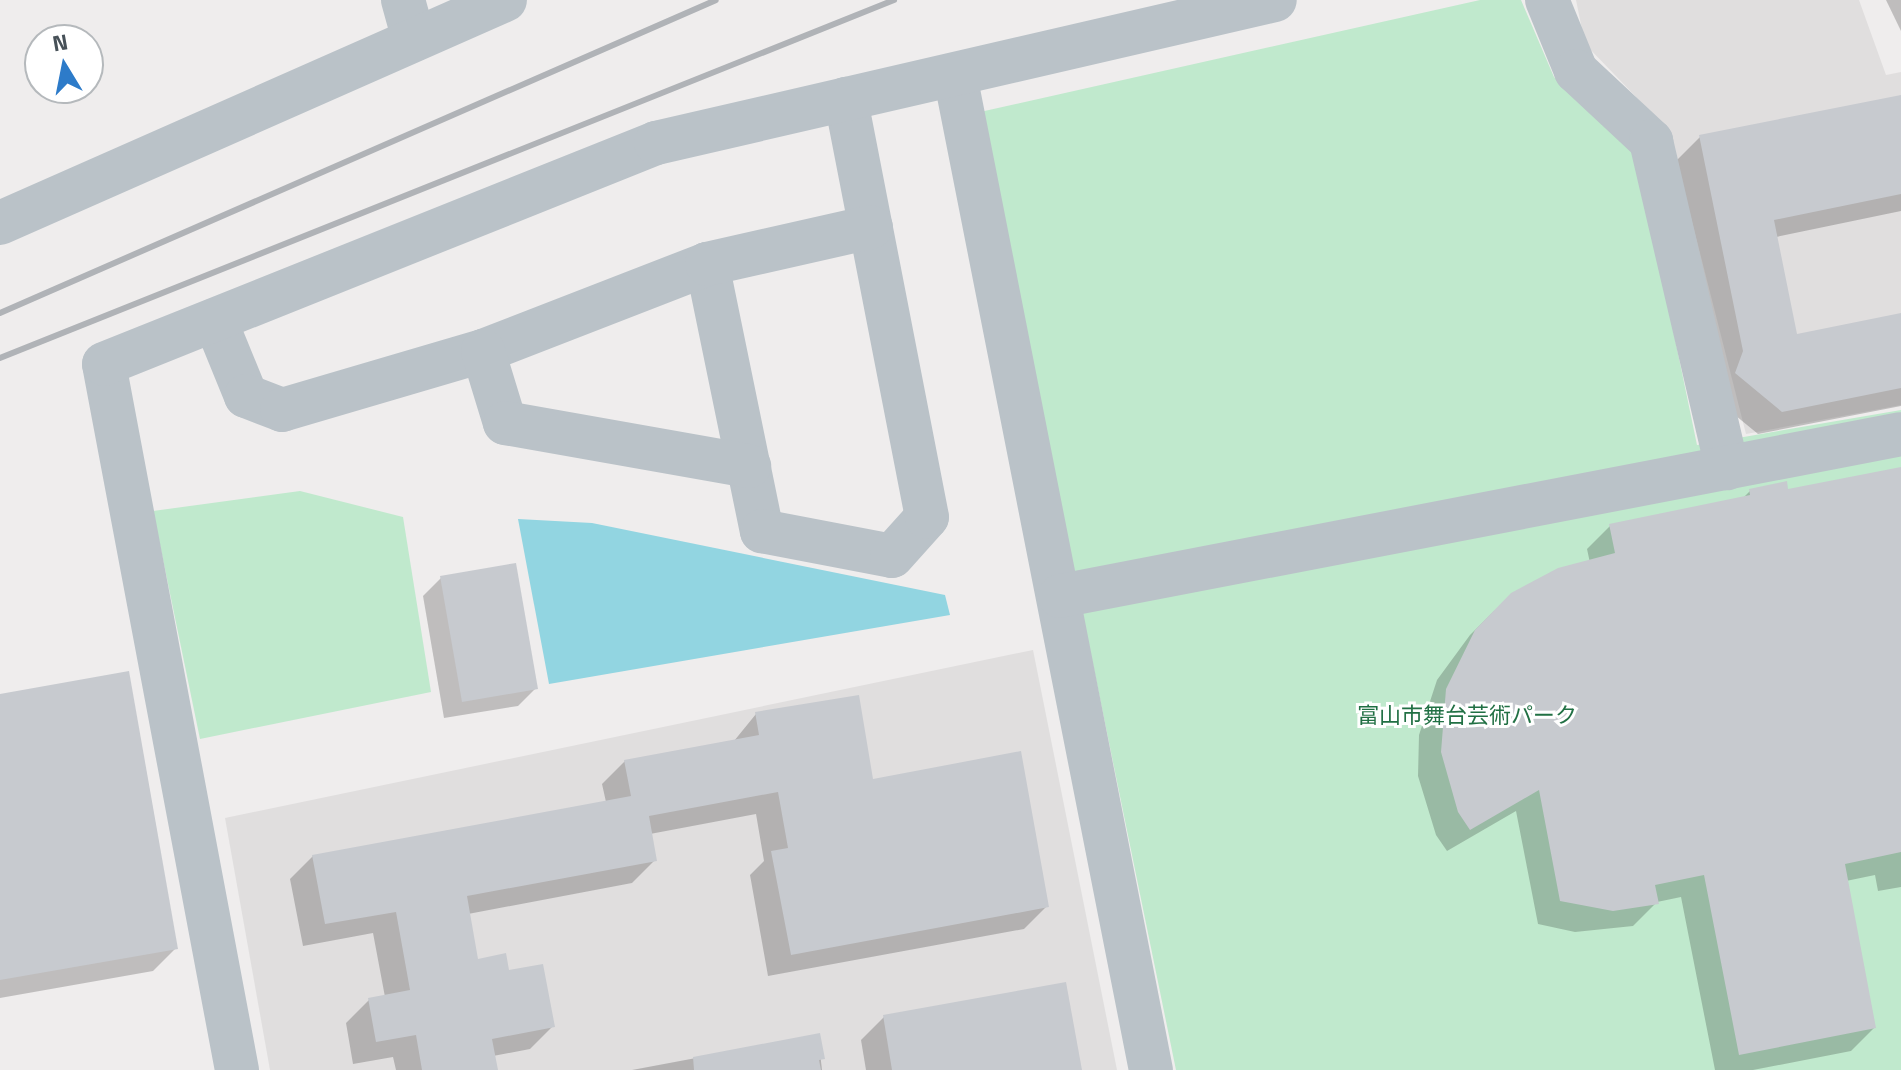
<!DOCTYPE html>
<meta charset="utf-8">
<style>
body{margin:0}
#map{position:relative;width:1901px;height:1070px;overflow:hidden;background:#efeded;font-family:"Titillium Web","Noto Sans JP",sans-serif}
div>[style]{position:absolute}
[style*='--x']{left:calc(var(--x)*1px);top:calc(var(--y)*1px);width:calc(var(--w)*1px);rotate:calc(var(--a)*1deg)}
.education>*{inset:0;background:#e0dede}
.green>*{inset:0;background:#c0e9cd}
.water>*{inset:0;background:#92d5e1}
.shadow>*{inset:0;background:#0003}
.building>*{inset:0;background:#c7cacf}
.minor>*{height:44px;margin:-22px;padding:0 22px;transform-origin:22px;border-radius:22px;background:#bac2c8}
.rail>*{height:6px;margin:-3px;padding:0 3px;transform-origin:3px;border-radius:3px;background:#b0b3b7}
span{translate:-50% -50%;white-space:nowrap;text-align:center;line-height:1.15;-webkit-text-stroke:6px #fff;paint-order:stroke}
.park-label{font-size:22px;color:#217044}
.north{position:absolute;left:24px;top:24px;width:80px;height:80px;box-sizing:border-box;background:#fff;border:2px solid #b5b9bc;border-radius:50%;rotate:350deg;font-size:22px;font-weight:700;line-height:32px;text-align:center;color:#475158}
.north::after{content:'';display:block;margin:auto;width:28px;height:36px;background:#2d7bc9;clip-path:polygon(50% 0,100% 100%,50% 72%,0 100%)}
</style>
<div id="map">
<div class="education">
<i style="clip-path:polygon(1576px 0,1859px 0,1886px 75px,1901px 72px,1901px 405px,1746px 434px,1669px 131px,1585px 44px)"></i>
<i style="clip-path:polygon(1033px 650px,1117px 1070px,270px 1070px,225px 818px)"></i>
</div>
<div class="green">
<i style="clip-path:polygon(1480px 0,1521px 0,1554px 77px,1636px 151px,1697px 445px,1901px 410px,1901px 1070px,1176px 1070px,980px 112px)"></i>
<i style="clip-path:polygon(300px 491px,403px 517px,431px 692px,200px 739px,153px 511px)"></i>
</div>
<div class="water">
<i style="clip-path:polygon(518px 519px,592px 523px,945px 595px,950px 615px,549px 684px)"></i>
</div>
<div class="shadow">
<i style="clip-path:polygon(1886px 0,1901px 0,1901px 31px)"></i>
<i style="clip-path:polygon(1901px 97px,1901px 211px,1776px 237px,1795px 336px,1901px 315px,1901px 406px,1758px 434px,1713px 397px,1677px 160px,1700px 137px)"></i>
<i style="clip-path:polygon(1901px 469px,1901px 887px,1878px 891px,1875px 875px,1846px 881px,1874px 1028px,1851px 1051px,1753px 1070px,1715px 1070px,1681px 897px,1657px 902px,1633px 926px,1575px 932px,1538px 924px,1516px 811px,1447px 851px,1436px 835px,1418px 776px,1419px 735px,1437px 680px,1470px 635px,1494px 611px,1590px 563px,1587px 549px,1610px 526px,1742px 499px,1750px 491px,1787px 491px)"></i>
<i style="clip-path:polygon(441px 578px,536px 688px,518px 706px,444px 718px,423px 596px)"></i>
<i style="clip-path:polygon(0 696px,176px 948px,153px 971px,0 998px)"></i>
<i style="clip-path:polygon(756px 714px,871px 781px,1047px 906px,1024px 929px,768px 976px,750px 875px,764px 861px,756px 814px,650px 834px,655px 860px,632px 883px,468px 914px,476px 961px,508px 973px,553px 1026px,530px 1049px,493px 1056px,496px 1070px,396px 1070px,393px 1057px,353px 1064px,346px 1023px,369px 1000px,385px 997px,373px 933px,303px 946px,290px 879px,313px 856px,606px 802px,602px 784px,625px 761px,734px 741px)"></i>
<i style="clip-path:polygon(884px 1017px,1080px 1070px,866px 1070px,861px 1040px)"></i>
<i style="clip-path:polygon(818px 1035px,822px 1070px,632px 1070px)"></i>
</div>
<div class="building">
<i style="clip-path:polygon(1901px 95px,1901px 194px,1774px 220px,1797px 334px,1901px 313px,1901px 388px,1782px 412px,1735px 373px,1743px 351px,1699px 135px)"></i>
<i style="clip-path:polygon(1901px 467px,1901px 852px,1845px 864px,1876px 1028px,1739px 1055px,1704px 875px,1655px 885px,1659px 904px,1613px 911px,1560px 901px,1539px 790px,1470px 830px,1458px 812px,1441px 752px,1446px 689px,1475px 630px,1511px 593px,1558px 568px,1615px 553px,1609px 524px,1750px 495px,1749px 489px,1787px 481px,1788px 489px)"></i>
<i style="clip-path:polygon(516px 563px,538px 689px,462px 702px,440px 576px)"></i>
<i style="clip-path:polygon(129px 671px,178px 949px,0 980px,0 694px)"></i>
<i style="clip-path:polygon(859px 695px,873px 779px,1021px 751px,1049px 907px,791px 955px,771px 851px,788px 848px,778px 792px,649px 816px,657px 861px,467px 896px,478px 959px,506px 953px,509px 970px,543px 964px,555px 1027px,492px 1039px,498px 1070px,422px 1070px,416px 1035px,376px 1042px,368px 998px,410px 990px,396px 912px,325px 924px,312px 855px,631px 796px,624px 760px,759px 735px,755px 712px)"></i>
<i style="clip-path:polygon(1066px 982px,1082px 1070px,892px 1070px,883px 1015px)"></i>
<i style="clip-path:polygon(820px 1033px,825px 1059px,819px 1060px,821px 1070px,694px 1070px,693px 1057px)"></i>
</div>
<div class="minor">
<i style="--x:403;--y:0;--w:41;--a:74.6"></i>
<i style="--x:1547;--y:0;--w:77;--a:67.8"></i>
<i style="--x:1576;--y:71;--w:103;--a:43"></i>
<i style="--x:1651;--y:141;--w:336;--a:76.9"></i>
<i style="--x:955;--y:75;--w:1014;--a:78.86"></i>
<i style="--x:0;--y:223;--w:552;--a:-23.83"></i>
<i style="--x:707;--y:264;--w:273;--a:78.4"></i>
<i style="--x:762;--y:531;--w:132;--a:10.9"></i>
<i style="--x:892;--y:556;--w:52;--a:-48.1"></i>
<i style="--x:927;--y:517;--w:426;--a:-101"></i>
<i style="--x:215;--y:320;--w:82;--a:67.8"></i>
<i style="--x:246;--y:396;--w:39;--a:21"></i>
<i style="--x:282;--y:410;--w:209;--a:-16.4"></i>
<i style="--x:483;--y:351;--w:240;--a:-21.2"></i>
<i style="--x:707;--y:264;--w:168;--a:-12.7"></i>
<i style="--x:483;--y:351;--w:75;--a:73"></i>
<i style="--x:505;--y:423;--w:248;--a:10"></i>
<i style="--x:1060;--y:596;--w:856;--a:-10.9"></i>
<i style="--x:237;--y:1070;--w:718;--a:-100.67"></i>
<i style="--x:104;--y:364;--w:595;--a:-21.82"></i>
<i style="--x:656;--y:143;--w:635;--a:-13.01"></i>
</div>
<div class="rail">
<i style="--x:0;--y:313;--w:781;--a:-23.61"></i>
<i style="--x:0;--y:358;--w:963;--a:-21.82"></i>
</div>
<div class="park-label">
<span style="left:1467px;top:716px">富山市舞台芸術パーク</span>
</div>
<div class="north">N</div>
</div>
